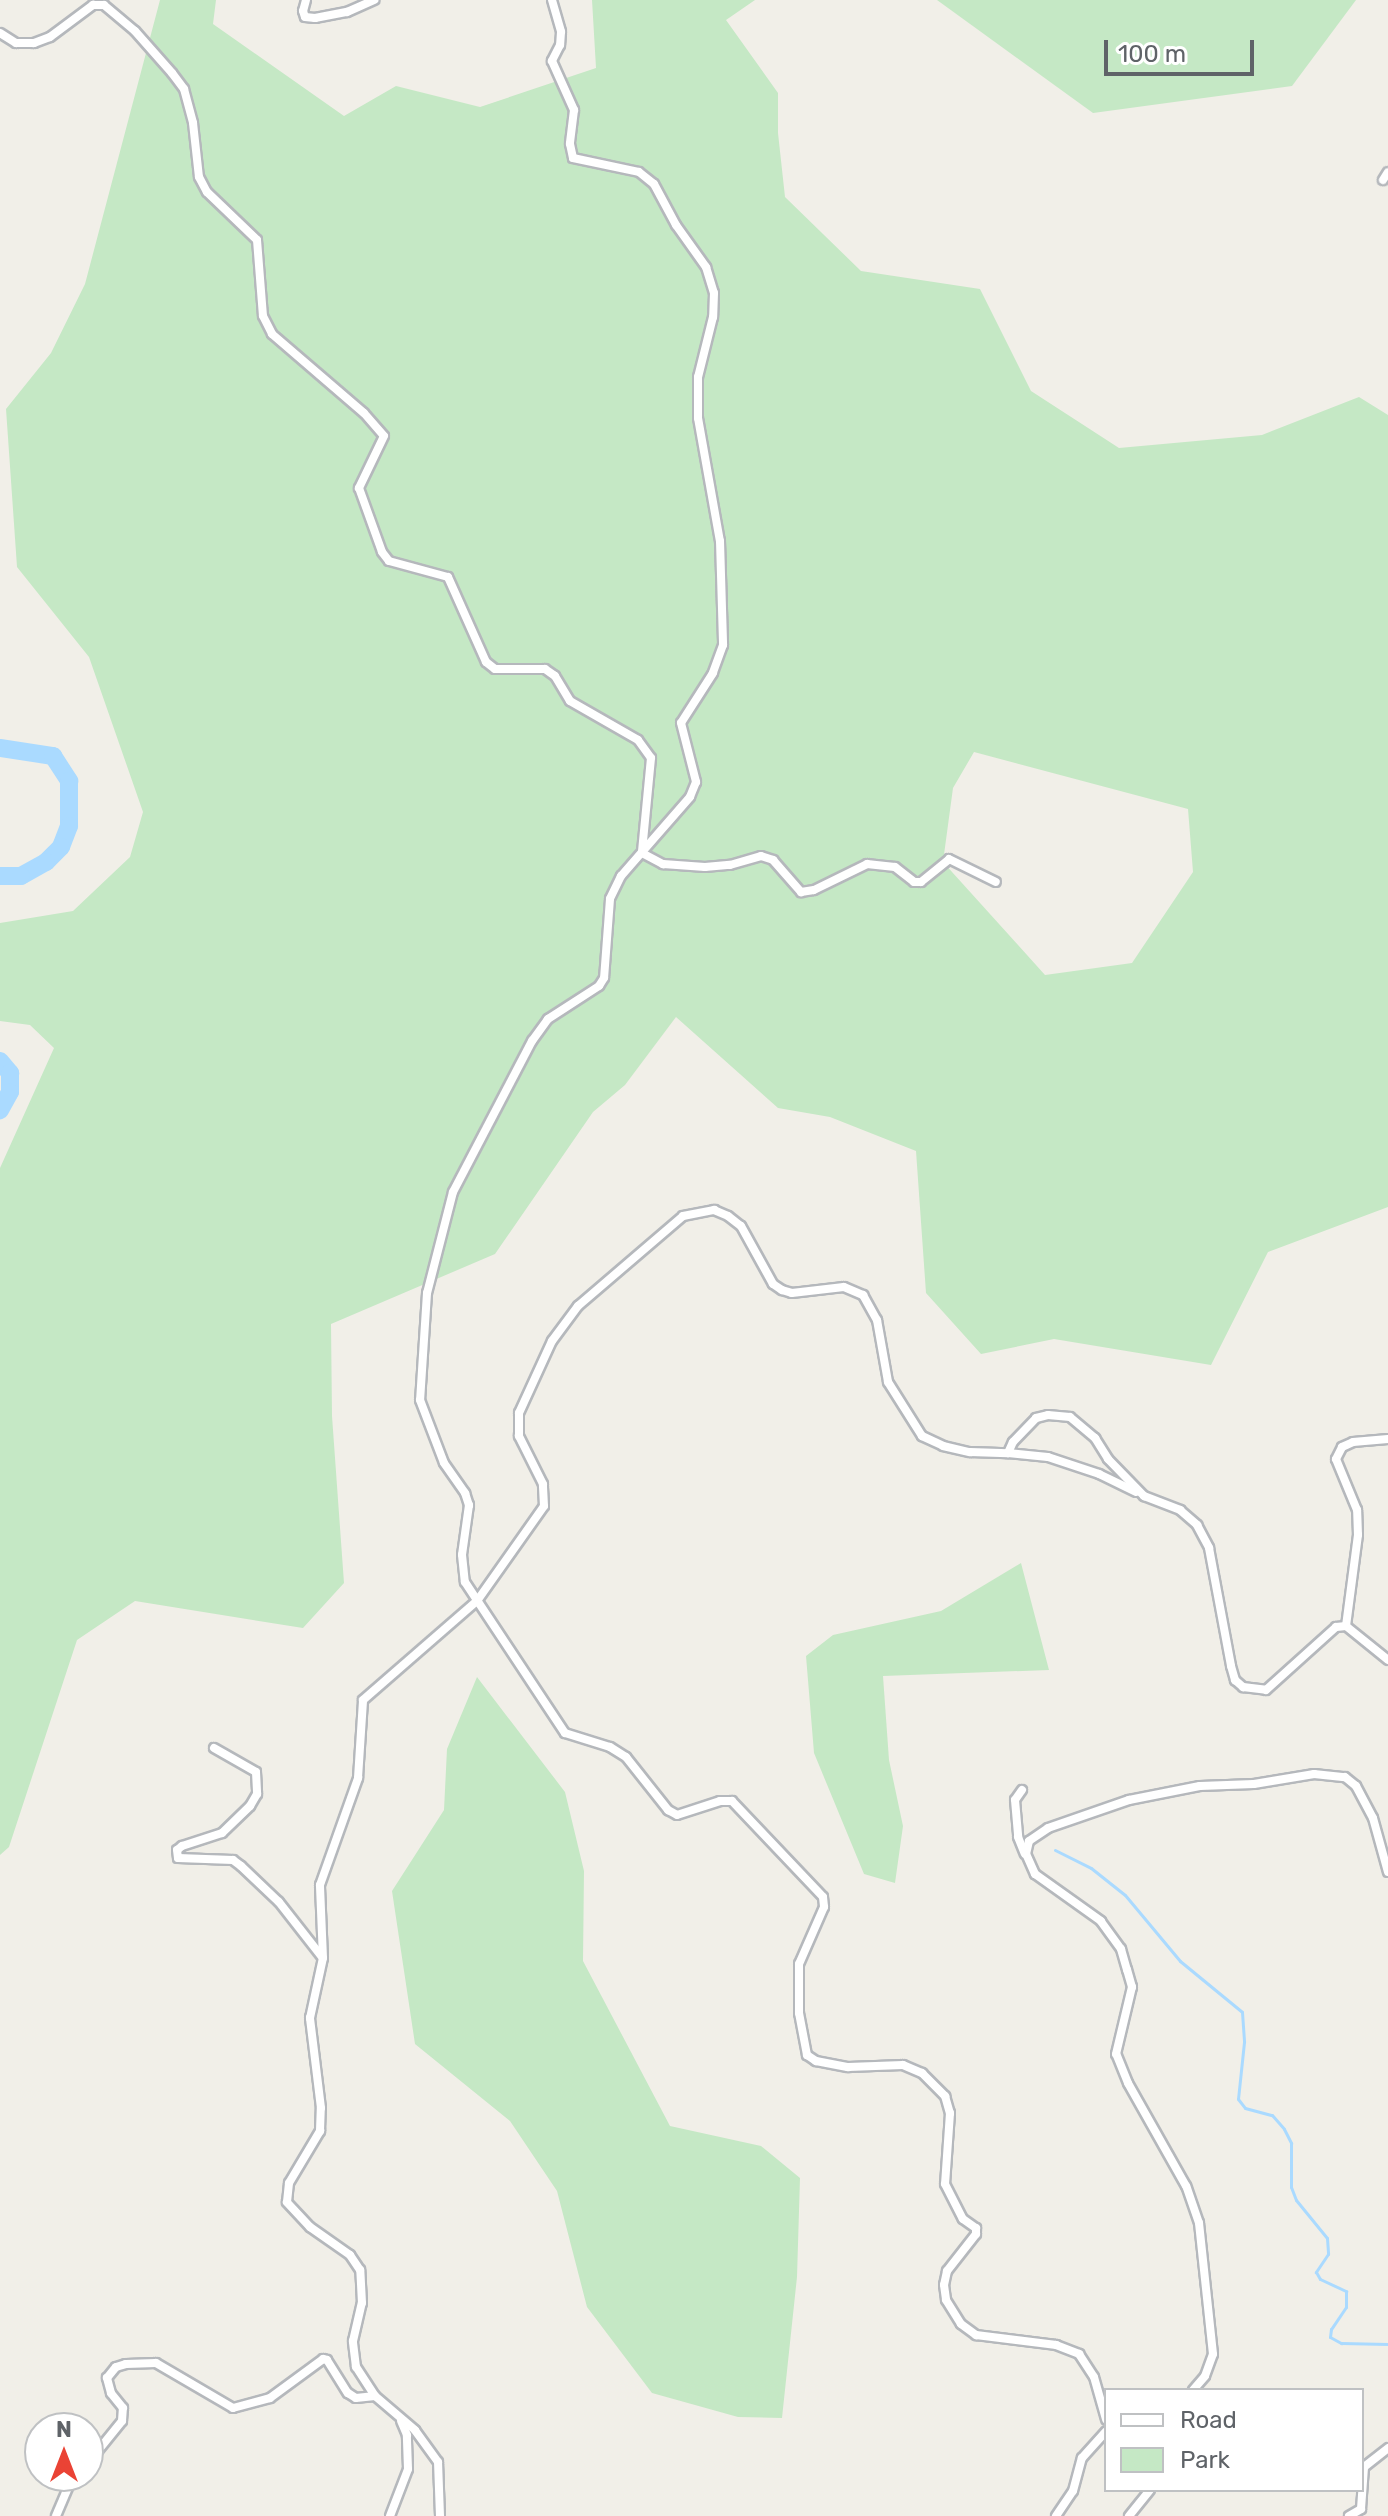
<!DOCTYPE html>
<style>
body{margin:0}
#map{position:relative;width:1388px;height:2516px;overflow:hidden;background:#f1efe8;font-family:Rubik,sans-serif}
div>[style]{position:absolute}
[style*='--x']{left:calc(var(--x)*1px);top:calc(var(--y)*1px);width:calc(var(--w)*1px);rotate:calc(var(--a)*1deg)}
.green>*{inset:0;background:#c5e8c5}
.stream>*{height:3px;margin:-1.5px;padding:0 1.5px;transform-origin:1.5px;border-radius:1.5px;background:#aadaff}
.river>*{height:18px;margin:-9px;padding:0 9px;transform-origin:9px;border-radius:9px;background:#aadaff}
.roads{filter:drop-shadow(2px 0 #b5b8bc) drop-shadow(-2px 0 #b5b8bc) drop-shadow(0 2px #b5b8bc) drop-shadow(0 -2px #b5b8bc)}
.street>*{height:8px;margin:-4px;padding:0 4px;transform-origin:4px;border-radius:4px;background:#fff}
span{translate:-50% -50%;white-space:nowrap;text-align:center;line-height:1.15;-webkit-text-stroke:6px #fff;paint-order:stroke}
.legend{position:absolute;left:1104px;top:2388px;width:260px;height:104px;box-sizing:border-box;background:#fff;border:2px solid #bfc1c3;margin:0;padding:10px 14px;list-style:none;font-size:24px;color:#5f6368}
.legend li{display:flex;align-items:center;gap:16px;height:40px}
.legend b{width:40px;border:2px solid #bfc1c3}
.north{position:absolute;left:24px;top:2412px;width:80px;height:80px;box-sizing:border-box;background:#fff;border:2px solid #bfc1c3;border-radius:50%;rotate:0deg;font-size:22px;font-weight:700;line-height:32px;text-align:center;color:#5f6368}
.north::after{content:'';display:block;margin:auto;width:28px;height:36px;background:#ea4335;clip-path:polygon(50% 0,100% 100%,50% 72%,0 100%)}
.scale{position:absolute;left:1104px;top:40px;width:150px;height:36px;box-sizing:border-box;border:4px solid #5f6368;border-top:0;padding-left:10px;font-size:24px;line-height:28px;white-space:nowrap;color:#5f6368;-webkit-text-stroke:6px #fff;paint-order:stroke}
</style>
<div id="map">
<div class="green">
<i style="clip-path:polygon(evenodd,160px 0,216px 0,213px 24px,344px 116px,396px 86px,480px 107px,596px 68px,592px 0,755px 0,726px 20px,778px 93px,778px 133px,785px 197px,861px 271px,980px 289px,1031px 391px,1119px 448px,1262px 435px,1359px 397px,1388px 415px,1388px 1207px,1268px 1252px,1211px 1365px,1054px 1339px,981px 1354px,926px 1293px,916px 1151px,830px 1117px,778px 1108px,676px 1017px,625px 1085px,593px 1112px,495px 1254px,331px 1324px,332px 1416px,344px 1583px,303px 1628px,135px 1601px,77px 1640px,9px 1847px,0 1855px,0 1168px,54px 1048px,30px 1025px,0 1021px,0 923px,73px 911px,130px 857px,143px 812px,89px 657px,17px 567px,6px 409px,51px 353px,85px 284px,160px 0,974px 752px,1188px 809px,1193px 872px,1132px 963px,1045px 975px,943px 862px,953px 788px,974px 752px)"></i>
<i style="clip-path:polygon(937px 0,1356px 0,1292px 86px,1093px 113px)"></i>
<i style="clip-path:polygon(1021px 1563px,1049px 1670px,883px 1676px,889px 1760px,903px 1826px,895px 1883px,864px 1874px,814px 1753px,806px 1656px,833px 1635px,941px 1611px)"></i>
<i style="clip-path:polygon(477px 1677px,565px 1792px,584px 1871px,583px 1961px,670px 2126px,761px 2146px,800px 2178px,797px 2277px,782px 2418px,738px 2417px,652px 2393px,587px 2307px,557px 2191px,510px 2121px,415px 2044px,392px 1891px,444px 1810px,447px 1749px)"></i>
</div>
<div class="stream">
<i style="--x:1055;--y:1850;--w:40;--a:26.6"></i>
<i style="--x:1091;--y:1868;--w:43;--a:38.5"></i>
<i style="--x:1125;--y:1895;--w:86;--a:50.2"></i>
<i style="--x:1180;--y:1961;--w:80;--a:39.4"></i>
<i style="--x:1242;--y:2012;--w:30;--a:86"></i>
<i style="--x:1244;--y:2042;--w:57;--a:96"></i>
<i style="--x:1238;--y:2099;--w:11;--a:52"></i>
<i style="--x:1245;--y:2108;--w:28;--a:15"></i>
<i style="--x:1272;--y:2115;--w:18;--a:49"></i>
<i style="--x:1284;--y:2129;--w:16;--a:63"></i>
<i style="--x:1291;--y:2143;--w:44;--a:90"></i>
<i style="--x:1291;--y:2187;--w:14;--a:69"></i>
<i style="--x:1296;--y:2200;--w:49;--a:50.8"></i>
<i style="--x:1327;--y:2238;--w:16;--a:86"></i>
<i style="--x:1328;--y:2254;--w:22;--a:124"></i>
<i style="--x:1316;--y:2272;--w:8;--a:60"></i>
<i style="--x:1320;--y:2279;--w:29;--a:25"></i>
<i style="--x:1346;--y:2291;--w:16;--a:90"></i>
<i style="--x:1346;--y:2307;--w:27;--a:124"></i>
<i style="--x:1331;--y:2329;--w:8;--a:97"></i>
<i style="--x:1330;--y:2337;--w:13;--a:29"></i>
<i style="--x:1341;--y:2343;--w:47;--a:1.2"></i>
</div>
<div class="river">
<i style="--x:0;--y:748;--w:54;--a:8.6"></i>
<i style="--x:53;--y:756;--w:30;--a:57"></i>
<i style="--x:69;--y:781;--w:45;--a:90"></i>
<i style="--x:69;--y:826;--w:22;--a:111"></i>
<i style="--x:61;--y:847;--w:21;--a:135"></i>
<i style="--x:46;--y:862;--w:29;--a:151"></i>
<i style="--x:21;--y:876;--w:21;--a:180"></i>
<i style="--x:0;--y:1061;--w:16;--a:50"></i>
<i style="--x:10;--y:1073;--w:19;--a:90"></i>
<i style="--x:10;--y:1092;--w:21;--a:119"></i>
</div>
<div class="roads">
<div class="street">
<i style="--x:306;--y:0;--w:11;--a:105"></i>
<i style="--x:303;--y:11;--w:6;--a:72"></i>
<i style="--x:305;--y:17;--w:10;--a:6"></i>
<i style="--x:315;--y:18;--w:33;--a:-11"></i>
<i style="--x:347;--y:12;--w:30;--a:-24"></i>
<i style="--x:552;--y:0;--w:33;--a:74"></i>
<i style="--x:561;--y:32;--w:13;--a:94"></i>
<i style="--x:560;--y:45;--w:18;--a:117"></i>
<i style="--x:552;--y:61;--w:54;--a:65.8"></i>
<i style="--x:574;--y:110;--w:34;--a:97"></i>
<i style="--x:570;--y:144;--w:14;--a:78"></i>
<i style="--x:573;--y:158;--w:67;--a:12"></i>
<i style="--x:639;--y:172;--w:19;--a:39"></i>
<i style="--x:654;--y:184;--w:47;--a:61.8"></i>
<i style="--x:676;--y:225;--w:52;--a:54.5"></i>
<i style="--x:706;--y:267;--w:27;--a:73"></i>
<i style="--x:714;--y:293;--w:24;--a:92"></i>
<i style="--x:713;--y:317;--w:62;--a:104"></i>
<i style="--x:698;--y:377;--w:41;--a:90"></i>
<i style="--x:698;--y:418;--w:125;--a:79.9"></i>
<i style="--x:720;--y:541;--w:104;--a:88.3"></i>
<i style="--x:723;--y:645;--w:30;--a:110"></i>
<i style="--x:713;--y:673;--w:59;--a:122.6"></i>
<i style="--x:681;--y:723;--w:61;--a:75.7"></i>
<i style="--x:696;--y:782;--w:16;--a:112"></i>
<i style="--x:690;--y:797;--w:105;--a:131.1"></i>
<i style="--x:621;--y:876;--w:25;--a:116"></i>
<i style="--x:610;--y:899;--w:79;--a:94.3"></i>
<i style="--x:604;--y:978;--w:9;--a:122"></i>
<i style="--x:599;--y:986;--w:61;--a:147.1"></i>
<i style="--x:548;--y:1019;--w:27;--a:126"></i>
<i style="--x:532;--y:1041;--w:170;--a:117.6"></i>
<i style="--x:453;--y:1192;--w:104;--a:104.4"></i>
<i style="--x:427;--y:1293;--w:107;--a:93.7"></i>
<i style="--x:420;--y:1400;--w:67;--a:69.1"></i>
<i style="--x:444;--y:1463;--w:37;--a:55"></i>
<i style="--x:465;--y:1493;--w:13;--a:72"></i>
<i style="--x:469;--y:1505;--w:50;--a:98"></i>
<i style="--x:462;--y:1555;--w:27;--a:84"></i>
<i style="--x:465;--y:1582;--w:181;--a:56.5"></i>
<i style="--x:565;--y:1733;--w:47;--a:17.3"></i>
<i style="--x:610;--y:1747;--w:19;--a:32"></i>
<i style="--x:626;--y:1757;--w:68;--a:51.6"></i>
<i style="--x:668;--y:1810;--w:10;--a:29"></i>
<i style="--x:677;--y:1815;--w:45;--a:-18"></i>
<i style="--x:720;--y:1801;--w:12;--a:0"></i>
<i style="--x:732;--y:1801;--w:132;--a:46.5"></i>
<i style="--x:823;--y:1897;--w:10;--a:84"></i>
<i style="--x:824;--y:1907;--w:62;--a:113.7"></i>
<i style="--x:799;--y:1964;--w:49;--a:90"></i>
<i style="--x:799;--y:2013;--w:43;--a:79.2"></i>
<i style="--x:807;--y:2055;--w:11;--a:34"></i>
<i style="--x:816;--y:2061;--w:33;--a:11"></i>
<i style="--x:848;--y:2067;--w:55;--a:-2.1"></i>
<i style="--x:903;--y:2065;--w:21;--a:23"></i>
<i style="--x:922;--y:2073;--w:33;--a:45"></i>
<i style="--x:945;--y:2096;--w:18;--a:74"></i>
<i style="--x:950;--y:2113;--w:71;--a:94"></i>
<i style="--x:945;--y:2184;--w:39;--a:63"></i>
<i style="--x:963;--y:2219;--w:16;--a:35"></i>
<i style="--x:976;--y:2228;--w:6;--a:90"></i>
<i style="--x:976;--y:2234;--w:47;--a:128.1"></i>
<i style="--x:947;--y:2271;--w:14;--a:102"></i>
<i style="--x:944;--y:2285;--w:15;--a:82"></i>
<i style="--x:946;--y:2300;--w:28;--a:58"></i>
<i style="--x:961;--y:2324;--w:19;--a:36"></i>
<i style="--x:976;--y:2335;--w:81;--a:7.1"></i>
<i style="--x:1056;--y:2345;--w:25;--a:21"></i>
<i style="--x:1079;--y:2354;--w:27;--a:57"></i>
<i style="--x:1094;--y:2377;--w:44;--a:74.1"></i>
<i style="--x:0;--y:33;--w:19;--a:32"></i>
<i style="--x:16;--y:43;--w:18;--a:0"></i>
<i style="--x:34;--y:43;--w:17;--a:-21"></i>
<i style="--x:50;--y:37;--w:54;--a:-36.7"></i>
<i style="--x:93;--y:5;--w:11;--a:0"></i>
<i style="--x:104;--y:5;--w:40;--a:40"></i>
<i style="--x:135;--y:31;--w:56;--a:48.6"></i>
<i style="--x:172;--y:73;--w:20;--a:53"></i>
<i style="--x:184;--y:89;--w:35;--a:75"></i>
<i style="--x:193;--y:123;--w:54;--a:83.7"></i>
<i style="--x:199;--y:177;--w:17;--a:62"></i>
<i style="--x:207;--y:192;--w:69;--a:43.8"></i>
<i style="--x:257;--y:240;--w:76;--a:85.5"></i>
<i style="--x:263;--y:316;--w:20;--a:63"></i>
<i style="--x:272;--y:334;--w:121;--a:40.7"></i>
<i style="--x:364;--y:413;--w:30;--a:49"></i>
<i style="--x:384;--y:436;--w:58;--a:115.7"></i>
<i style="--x:359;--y:488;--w:68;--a:70.2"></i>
<i style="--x:382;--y:552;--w:11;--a:52"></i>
<i style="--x:389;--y:561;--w:61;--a:15.2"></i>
<i style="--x:448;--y:577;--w:93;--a:65.9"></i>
<i style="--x:486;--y:662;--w:11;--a:38"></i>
<i style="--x:495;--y:669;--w:50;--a:0"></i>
<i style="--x:545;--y:669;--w:12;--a:35"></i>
<i style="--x:555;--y:676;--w:29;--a:59"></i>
<i style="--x:570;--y:701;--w:78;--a:29.8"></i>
<i style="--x:638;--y:740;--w:22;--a:54"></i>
<i style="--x:651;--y:758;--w:94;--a:95.5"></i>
<i style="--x:1383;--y:180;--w:9;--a:-58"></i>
<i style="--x:642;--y:853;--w:24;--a:28"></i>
<i style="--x:663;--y:864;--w:42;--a:4.1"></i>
<i style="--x:705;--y:867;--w:25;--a:-5"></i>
<i style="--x:730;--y:865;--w:32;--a:-16"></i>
<i style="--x:761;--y:856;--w:13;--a:18"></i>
<i style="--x:773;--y:860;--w:43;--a:48.8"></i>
<i style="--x:801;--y:892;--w:13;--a:-9"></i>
<i style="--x:814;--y:890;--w:59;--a:-26.1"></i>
<i style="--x:867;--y:864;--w:28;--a:6"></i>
<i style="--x:895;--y:867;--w:24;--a:38"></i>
<i style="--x:914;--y:882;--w:7;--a:0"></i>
<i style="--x:921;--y:882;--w:36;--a:-39"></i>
<i style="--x:949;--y:859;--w:52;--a:26.1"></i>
<i style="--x:1008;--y:1453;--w:40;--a:5.7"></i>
<i style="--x:1048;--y:1457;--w:54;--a:18.4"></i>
<i style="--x:1099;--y:1474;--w:41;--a:25.9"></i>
<i style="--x:1346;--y:1626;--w:92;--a:-82.5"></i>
<i style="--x:1358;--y:1535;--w:25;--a:-92"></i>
<i style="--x:1357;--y:1510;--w:55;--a:-112.4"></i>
<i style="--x:1336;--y:1459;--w:13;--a:-63"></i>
<i style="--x:1342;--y:1447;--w:12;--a:-24"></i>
<i style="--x:1353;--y:1442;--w:35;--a:-5"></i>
<i style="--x:1346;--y:1626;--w:54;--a:39"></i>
<i style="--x:214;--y:1748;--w:48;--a:29.7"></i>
<i style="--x:256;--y:1772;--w:22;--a:87"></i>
<i style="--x:257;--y:1794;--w:14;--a:120"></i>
<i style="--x:250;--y:1806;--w:39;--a:136"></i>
<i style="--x:222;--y:1833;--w:42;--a:162"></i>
<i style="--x:182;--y:1846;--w:6;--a:141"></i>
<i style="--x:177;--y:1850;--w:8;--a:83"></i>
<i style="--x:178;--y:1858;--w:55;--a:2.1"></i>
<i style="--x:233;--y:1860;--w:10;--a:37"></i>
<i style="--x:241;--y:1866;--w:52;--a:43.5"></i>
<i style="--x:279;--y:1902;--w:70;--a:52"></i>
<i style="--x:1022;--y:1790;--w:12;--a:125"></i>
<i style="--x:1015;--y:1800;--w:37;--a:85"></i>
<i style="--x:1018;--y:1837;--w:18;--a:68"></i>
<i style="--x:1193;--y:2390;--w:18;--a:-49"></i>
<i style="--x:1205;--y:2376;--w:23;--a:-70"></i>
<i style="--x:1213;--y:2354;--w:132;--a:-96.1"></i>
<i style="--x:1199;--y:2223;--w:39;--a:-109"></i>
<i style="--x:1186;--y:2186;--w:118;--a:-119.4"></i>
<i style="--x:1128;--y:2083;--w:31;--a:-112"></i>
<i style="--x:1116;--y:2054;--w:69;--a:-76.6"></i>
<i style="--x:1132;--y:1987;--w:18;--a:-106"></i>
<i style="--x:1127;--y:1970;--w:22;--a:-106"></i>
<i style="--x:1121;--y:1949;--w:34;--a:-126"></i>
<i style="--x:1101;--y:1921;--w:81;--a:-144.5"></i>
<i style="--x:1035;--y:1874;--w:22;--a:-114"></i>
<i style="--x:1026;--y:1854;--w:13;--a:-77"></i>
<i style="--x:1029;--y:1841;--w:23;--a:-34"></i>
<i style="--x:1048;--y:1828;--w:86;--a:-19.1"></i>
<i style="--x:1129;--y:1800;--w:72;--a:-11.2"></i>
<i style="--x:1200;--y:1786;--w:54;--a:-2.1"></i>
<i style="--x:1254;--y:1784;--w:61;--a:-9.5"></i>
<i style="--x:1314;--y:1774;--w:31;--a:6"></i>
<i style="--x:1345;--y:1777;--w:14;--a:39"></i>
<i style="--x:1356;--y:1786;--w:36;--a:62"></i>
<i style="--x:1373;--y:1818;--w:56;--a:74.5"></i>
<i style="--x:88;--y:2463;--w:54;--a:-51"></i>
<i style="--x:122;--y:2421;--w:13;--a:-86"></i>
<i style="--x:123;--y:2408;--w:19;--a:-129"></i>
<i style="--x:111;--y:2393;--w:16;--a:-105"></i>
<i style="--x:107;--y:2378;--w:14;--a:-51"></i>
<i style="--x:116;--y:2367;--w:10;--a:-17"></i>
<i style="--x:126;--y:2364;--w:30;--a:-2"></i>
<i style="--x:156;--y:2363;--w:89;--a:30.3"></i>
<i style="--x:233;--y:2408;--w:38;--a:-15"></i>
<i style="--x:270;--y:2398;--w:66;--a:-36.3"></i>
<i style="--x:323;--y:2359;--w:4;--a:14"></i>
<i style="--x:327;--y:2360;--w:39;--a:58"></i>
<i style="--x:348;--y:2393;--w:9;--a:32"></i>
<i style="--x:356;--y:2398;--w:19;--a:-6"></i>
<i style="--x:56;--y:2516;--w:43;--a:-67"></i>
<i style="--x:390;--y:2516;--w:50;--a:-69"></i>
<i style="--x:408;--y:2469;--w:34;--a:-92"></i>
<i style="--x:407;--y:2435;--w:15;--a:-113"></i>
<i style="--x:440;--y:2516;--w:54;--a:-92.1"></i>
<i style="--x:438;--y:2462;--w:39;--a:-126"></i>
<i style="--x:415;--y:2430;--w:52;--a:-139.6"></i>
<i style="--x:375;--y:2396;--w:35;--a:-123"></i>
<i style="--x:356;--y:2367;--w:26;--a:-97"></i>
<i style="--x:353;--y:2341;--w:39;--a:-77"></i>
<i style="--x:362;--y:2303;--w:33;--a:-93"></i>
<i style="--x:360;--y:2270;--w:18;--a:-124"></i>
<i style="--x:350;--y:2255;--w:49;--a:-145"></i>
<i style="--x:310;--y:2227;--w:34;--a:-133"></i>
<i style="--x:287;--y:2202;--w:19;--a:-84"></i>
<i style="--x:289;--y:2183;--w:61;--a:-59.2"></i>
<i style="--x:320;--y:2131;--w:23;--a:-88"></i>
<i style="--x:321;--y:2108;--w:91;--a:-97"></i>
<i style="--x:310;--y:2018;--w:61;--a:-77.8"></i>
<i style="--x:323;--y:1958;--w:73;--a:-92.4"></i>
<i style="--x:320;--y:1885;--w:114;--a:-70.4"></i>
<i style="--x:358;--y:1778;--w:78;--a:-86.3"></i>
<i style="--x:363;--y:1700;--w:151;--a:-41"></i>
<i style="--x:477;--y:1601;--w:116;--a:-54.8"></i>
<i style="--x:544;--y:1506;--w:22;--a:-93"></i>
<i style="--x:543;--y:1484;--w:54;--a:-116.6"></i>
<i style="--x:519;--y:1436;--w:23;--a:-90"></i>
<i style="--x:519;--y:1413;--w:79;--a:-65.4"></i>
<i style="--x:552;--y:1341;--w:44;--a:-53.4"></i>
<i style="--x:578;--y:1306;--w:138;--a:-40.6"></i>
<i style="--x:683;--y:1216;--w:32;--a:-11"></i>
<i style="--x:714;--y:1210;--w:15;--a:23"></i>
<i style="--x:728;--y:1216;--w:16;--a:38"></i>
<i style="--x:741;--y:1226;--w:66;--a:61.1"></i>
<i style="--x:773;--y:1284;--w:11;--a:34"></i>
<i style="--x:782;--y:1290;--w:10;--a:17"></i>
<i style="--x:792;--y:1293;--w:52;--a:-6.6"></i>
<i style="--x:844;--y:1287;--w:21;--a:23"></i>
<i style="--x:863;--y:1295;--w:29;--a:61"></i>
<i style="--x:877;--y:1320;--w:63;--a:79.9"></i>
<i style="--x:888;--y:1382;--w:64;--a:57.8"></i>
<i style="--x:922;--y:1436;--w:23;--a:25"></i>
<i style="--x:943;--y:1446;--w:28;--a:13"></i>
<i style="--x:970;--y:1452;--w:38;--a:2"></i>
<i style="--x:1008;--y:1453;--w:12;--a:-66"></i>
<i style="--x:1013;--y:1442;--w:33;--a:-46"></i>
<i style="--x:1036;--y:1418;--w:12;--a:-14"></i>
<i style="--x:1048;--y:1415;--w:22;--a:5"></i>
<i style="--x:1070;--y:1417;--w:33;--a:40"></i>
<i style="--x:1095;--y:1438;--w:25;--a:58"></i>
<i style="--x:1108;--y:1459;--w:52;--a:45.8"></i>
<i style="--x:1144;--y:1496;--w:39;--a:21"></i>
<i style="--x:1180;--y:1510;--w:23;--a:41"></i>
<i style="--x:1197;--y:1525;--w:26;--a:62"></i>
<i style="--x:1209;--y:1548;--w:120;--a:79.4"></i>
<i style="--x:1231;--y:1666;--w:15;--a:74"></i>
<i style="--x:1235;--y:1680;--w:11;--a:41"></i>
<i style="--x:1243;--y:1687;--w:23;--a:7"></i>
<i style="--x:1266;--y:1690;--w:94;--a:-42"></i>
<i style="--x:1336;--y:1627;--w:10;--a:-6"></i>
<i style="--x:1056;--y:2516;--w:30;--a:-56"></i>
<i style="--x:1073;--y:2491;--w:34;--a:-75"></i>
<i style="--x:1082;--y:2458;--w:36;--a:-48"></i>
<i style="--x:1129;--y:2516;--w:33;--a:-51"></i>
<i style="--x:1349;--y:2516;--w:14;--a:-30"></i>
<i style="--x:1361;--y:2509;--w:42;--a:-85.9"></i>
<i style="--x:1364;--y:2467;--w:31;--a:-38"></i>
</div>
</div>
<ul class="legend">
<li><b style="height:10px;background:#fff"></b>Road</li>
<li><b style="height:22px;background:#c5e8c5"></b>Park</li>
</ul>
<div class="north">N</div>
<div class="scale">100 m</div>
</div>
